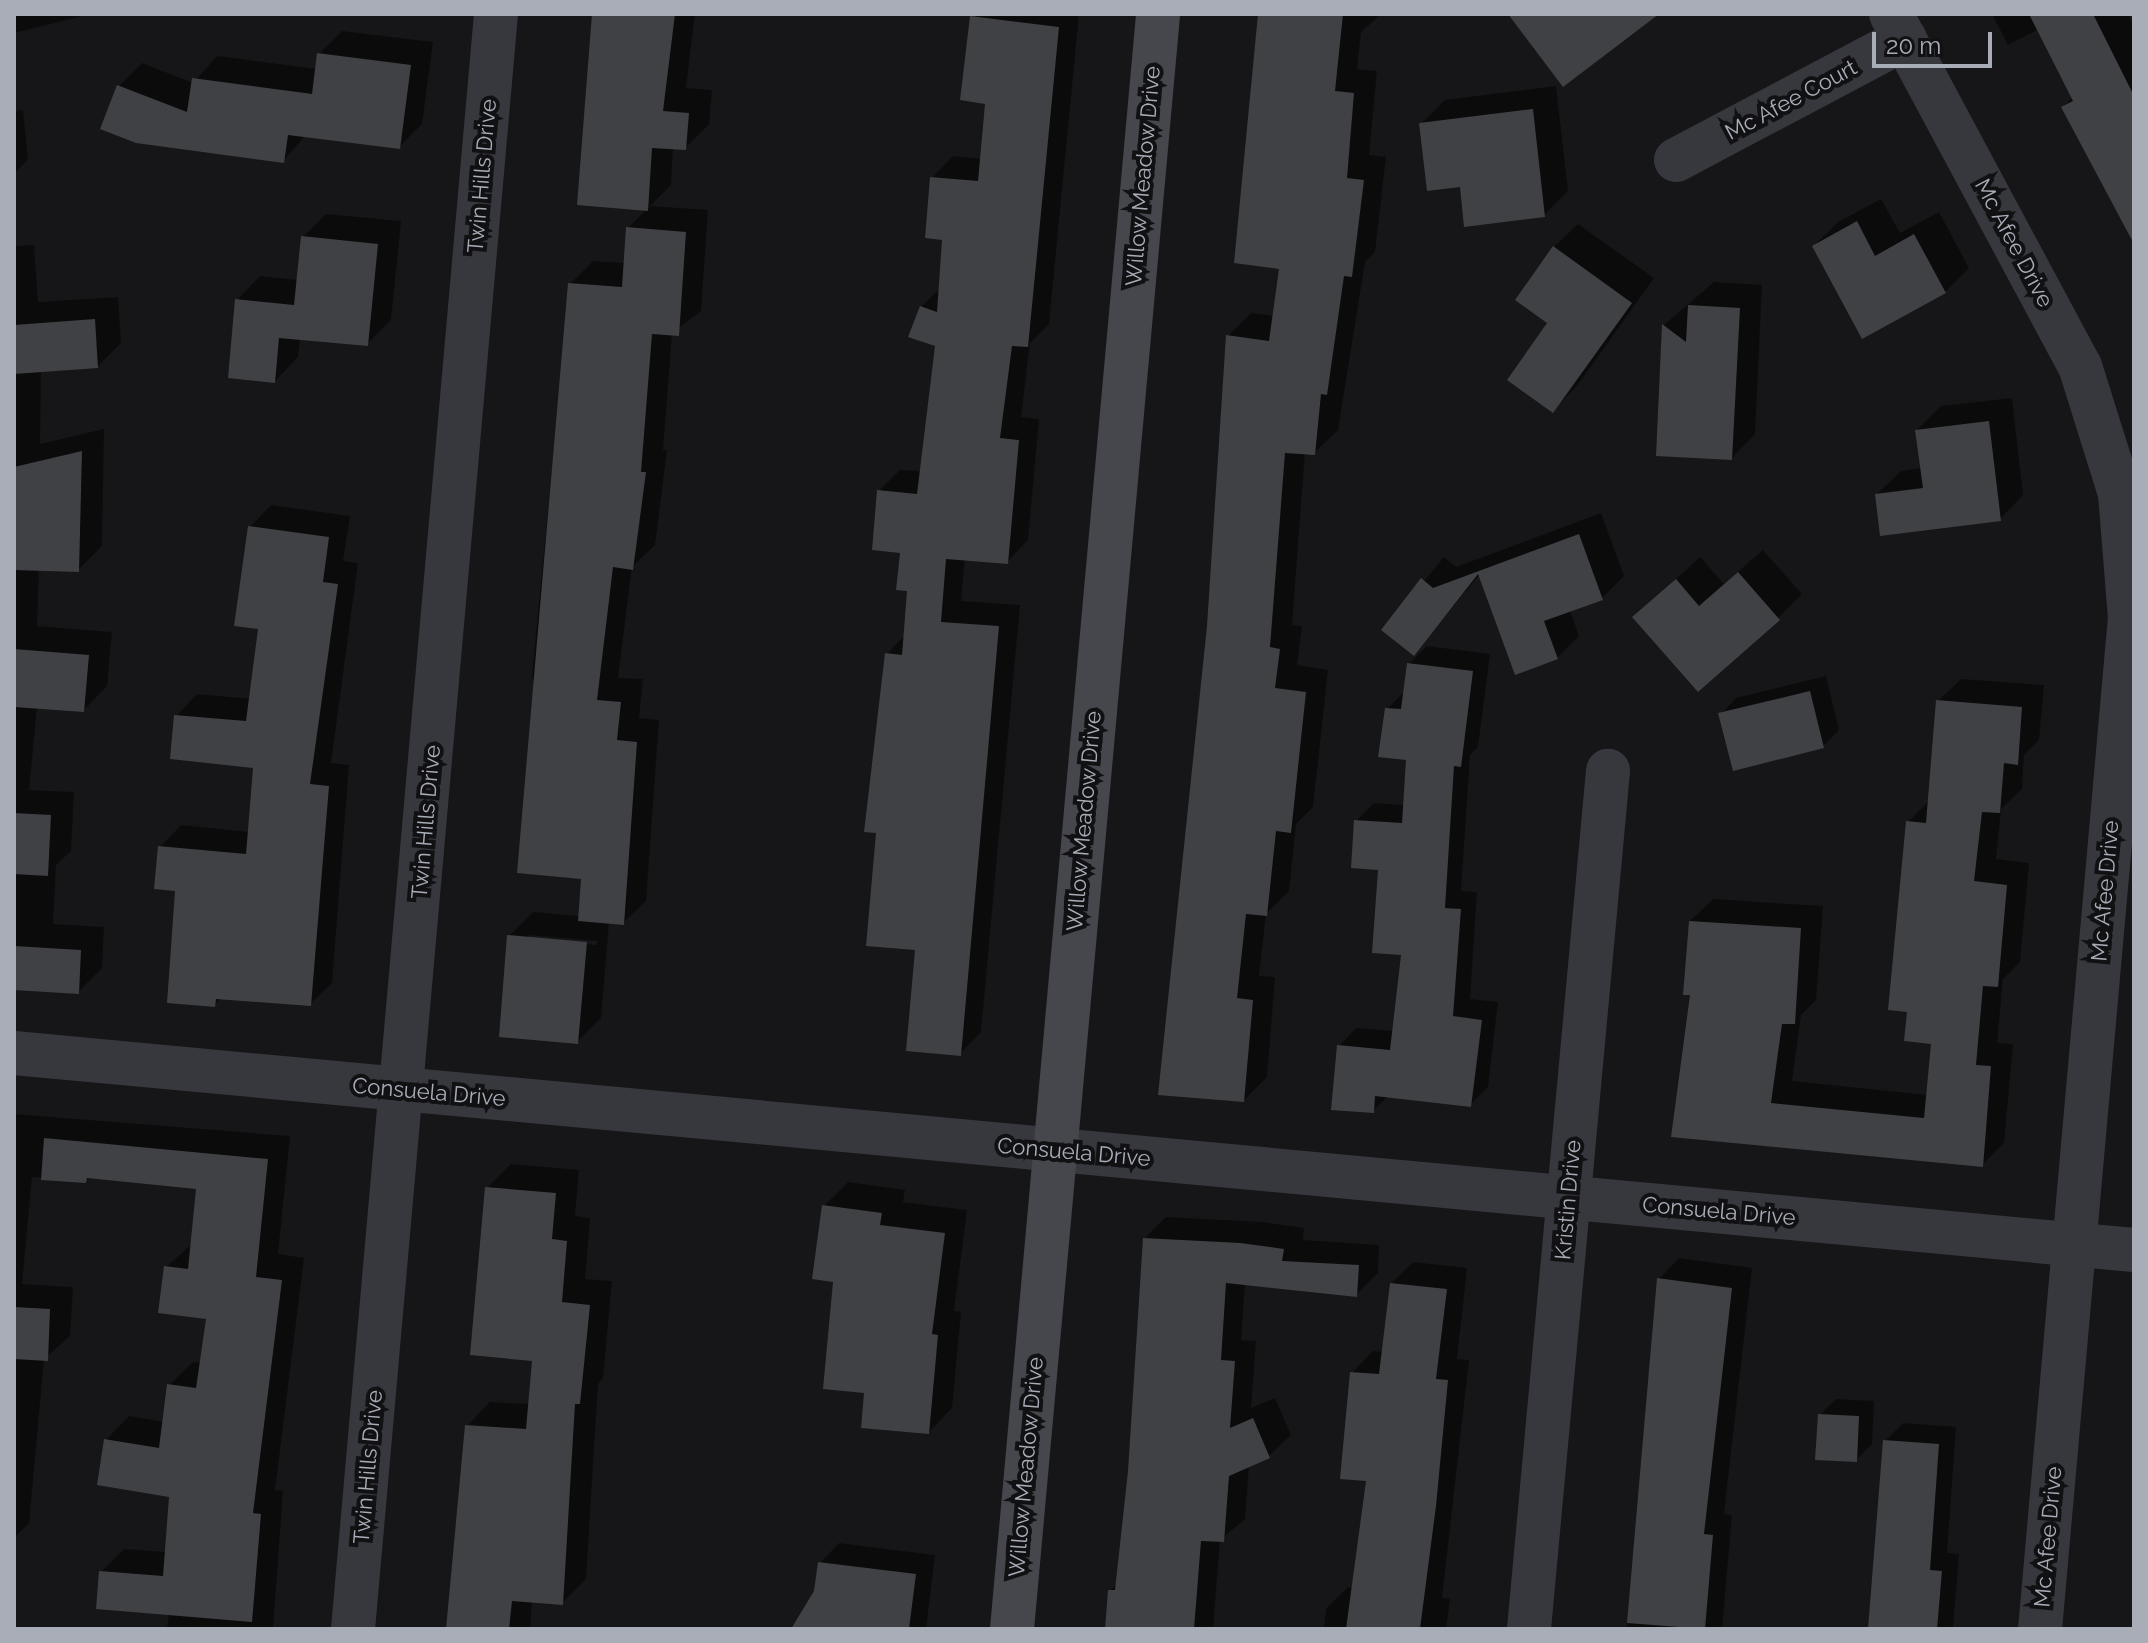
<!DOCTYPE html>
<style>
body{margin:0}
#map{position:relative;width:2148px;height:1643px;overflow:hidden;background:#161618;font-family:Raleway,sans-serif}
div>[style]{position:absolute}
[style*='--x']{left:calc(var(--x)*1px);top:calc(var(--y)*1px);width:calc(var(--w)*1px);rotate:calc(var(--a)*1deg)}
.shadow>*{inset:0;background:#0007}
.building>*{inset:0;background:#404145}
.street>*{height:44px;margin:-22px;padding:0 22px;transform-origin:22px;border-radius:22px;background:#37383d}
.secondary>*{height:44px;margin:-22px;padding:0 22px;transform-origin:22px;border-radius:22px;background:#45474d}
span{translate:-50% -50%;white-space:nowrap;text-align:center;line-height:1.15;-webkit-text-stroke:8px #111113;paint-order:stroke}
.street-label{font-size:22px;color:#a8adb8}
.frame{position:absolute;inset:0;border:16px solid #a8adb8;pointer-events:none}
.scale{position:absolute;left:1872px;top:32px;width:120px;height:36px;box-sizing:border-box;border:4px solid #a8adb8;border-top:0;padding-left:10px;font-size:24px;line-height:28px;white-space:nowrap;color:#a8adb8;-webkit-text-stroke:6px #111113;paint-order:stroke}
</style>
<div id="map">
<div class="shadow">
<i style="clip-path:polygon(14px 14px,91px 14px,14px 33px)"></i>
<i style="clip-path:polygon(evenodd,596px 14px,695px 14px,686px 88px,712px 90px,709px 124px,685px 148px,673px 147px,671px 185px,650px 206px,708px 210px,701px 311px,672px 333px,663px 450px,667px 450px,655px 545px,632px 567px,618px 678px,643px 679px,639px 718px,659px 720px,646px 901px,623px 923px,609px 922px,601px 1018px,577px 1042px,509px 936px,533px 912px,580px 916px,584px 877px,532px 675px,570px 284px,593px 261px,625px 263px,628px 228px,647px 209px,596px 14px,528px 935px,597px 941px,597px 945px,528px 939px,528px 935px)"></i>
<i style="clip-path:polygon(975px 14px,1079px 14px,1049px 324px,1030px 343px,1021px 417px,1039px 419px,1028px 540px,1007px 562px,965px 558px,961px 601px,1020px 605px,981px 1032px,960px 1054px,917px 949px,878px 831px,866px 830px,887px 654px,905px 635px,909px 589px,902px 552px,879px 491px,900px 470px,922px 471px,937px 345px,921px 307px,941px 288px,944px 238px,932px 178px,953px 156px,982px 159px,987px 102px)"></i>
<i style="clip-path:polygon(1258px 14px,1381px 14px,1361px 32px,1357px 69px,1377px 71px,1369px 155px,1386px 157px,1375px 252px,1365px 262px,1338px 430px,1314px 453px,1305px 452px,1292px 625px,1302px 626px,1297px 665px,1328px 670px,1313px 807px,1296px 824px,1289px 891px,1266px 914px,1259px 976px,1275px 977px,1267px 1077px,1244px 1100px,1209px 626px,1228px 336px,1251px 313px,1274px 316px,1281px 267px)"></i>
<i style="clip-path:polygon(1992px 14px,2128px 14px,2134px 27px,2134px 240px,2063px 107px,2073px 97px,2039px 29px,2008px 45px)"></i>
<i style="clip-path:polygon(342px 31px,433px 42px,422px 124px,399px 147px,306px 135px,283px 161px,119px 86px,142px 63px,193px 83px,217px 56px,317px 69px,319px 54px)"></i>
<i style="clip-path:polygon(1556px 86px,1568px 191px,1544px 215px,1461px 185px,1421px 124px,1445px 100px)"></i>
<i style="clip-path:polygon(23px 110px,28px 159px,14px 174px,14px 111px)"></i>
<i style="clip-path:polygon(1881px 199px,1900px 233px,1939px 212px,1969px 268px,1945px 292px,1814px 246px,1838px 222px)"></i>
<i style="clip-path:polygon(326px 214px,401px 221px,391px 320px,367px 344px,300px 338px,298px 357px,275px 381px,237px 300px,260px 276px,299px 280px,303px 237px)"></i>
<i style="clip-path:polygon(1578px 224px,1654px 278px,1577px 386px,1553px 410px,1554px 247px)"></i>
<i style="clip-path:polygon(34px 245px,38px 302px,118px 297px,121px 343px,98px 366px,41px 370px,40px 444px,104px 429px,102px 546px,78px 570px,39px 569px,37px 626px,112px 632px,107px 686px,84px 710px,37px 707px,29px 790px,74px 792px,71px 851px,56px 865px,53px 924px,104px 927px,102px 968px,78px 992px,14px 988px,14px 246px)"></i>
<i style="clip-path:polygon(1714px 282px,1762px 285px,1755px 434px,1732px 458px,1658px 454px,1664px 325px)"></i>
<i style="clip-path:polygon(2012px 398px,2023px 495px,2000px 519px,1877px 494px,1901px 471px,1922px 468px,1917px 430px,1941px 406px)"></i>
<i style="clip-path:polygon(271px 505px,350px 516px,343px 561px,358px 563px,331px 763px,349px 765px,332px 983px,310px 1004px,222px 997px,214px 1005px,160px 847px,181px 825px,250px 832px,256px 766px,176px 716px,197px 694px,251px 699px,260px 628px,250px 527px)"></i>
<i style="clip-path:polygon(1601px 513px,1624px 576px,1602px 598px,1570px 610px,1579px 636px,1557px 658px,1480px 574px,1414px 654px,1384px 629px,1444px 557px,1456px 567px)"></i>
<i style="clip-path:polygon(1763px 550px,1802px 594px,1778px 618px,1635px 617px,1700px 557px,1724px 584px)"></i>
<i style="clip-path:polygon(1427px 646px,1490px 654px,1478px 747px,1470px 755px,1461px 891px,1477px 892px,1470px 999px,1498px 1002px,1488px 1087px,1470px 1105px,1389px 1095px,1373px 1111px,1339px 1046px,1356px 1028px,1394px 1031px,1403px 953px,1380px 868px,1356px 821px,1374px 803px,1405px 805px,1409px 758px,1387px 709px,1405px 691px,1409px 664px)"></i>
<i style="clip-path:polygon(1826px 676px,1839px 730px,1823px 746px,1721px 714px,1736px 698px)"></i>
<i style="clip-path:polygon(1961px 679px,2044px 685px,2039px 740px,2024px 755px,2022px 789px,2001px 809px,1996px 859px,2029px 863px,2020px 962px,2003px 979px,1997px 1043px,2013px 1044px,2004px 1143px,1982px 1165px,1673px 1135px,1693px 993px,1690px 921px,1713px 899px,1823px 906px,1816px 1000px,1801px 1015px,1792px 1081px,1928px 1095px,1933px 1042px,1909px 1011px,1908px 822px,1930px 800px,1938px 701px)"></i>
<i style="clip-path:polygon(14px 1114px,290px 1136px,278px 1254px,304px 1258px,275px 1490px,283px 1491px,273px 1629px,167px 1629px,169px 1613px,101px 1572px,124px 1549px,166px 1552px,171px 1495px,106px 1440px,129px 1416px,165px 1422px,169px 1385px,193px 1362px,202px 1363px,208px 1317px,166px 1267px,192px 1244px,198px 1187px,91px 1176px,86px 1181px,32px 1177px,22px 1284px,73px 1287px,70px 1336px,44px 1359px,29px 1523px,15px 1537px,14px 1554px)"></i>
<i style="clip-path:polygon(511px 1164px,579px 1170px,575px 1216px,590px 1218px,585px 1279px,612px 1281px,603px 1378px,598px 1384px,586px 1579px,562px 1603px,532px 1601px,530px 1629px,448px 1629px,467px 1426px,490px 1402px,530px 1404px,534px 1359px,487px 1188px)"></i>
<i style="clip-path:polygon(848px 1182px,905px 1190px,903px 1202px,967px 1210px,954px 1311px,961px 1312px,952px 1408px,929px 1432px,866px 1391px,835px 1280px,824px 1206px)"></i>
<i style="clip-path:polygon(1166px 1217px,1262px 1222px,1304px 1228px,1303px 1240px,1379px 1245px,1378px 1273px,1356px 1295px,1245px 1283px,1241px 1340px,1256px 1341px,1251px 1408px,1275px 1398px,1291px 1435px,1269px 1456px,1249px 1465px,1245px 1519px,1220px 1540px,1213px 1629px,1107px 1629px,1110px 1591px,1118px 1583px,1130px 1472px,1144px 1239px)"></i>
<i style="clip-path:polygon(1679px 1258px,1752px 1268px,1724px 1514px,1732px 1515px,1722px 1629px,1627px 1629px,1659px 1279px)"></i>
<i style="clip-path:polygon(1413px 1262px,1467px 1268px,1457px 1359px,1469px 1360px,1442px 1598px,1450px 1599px,1446px 1629px,1324px 1629px,1326px 1609px,1348px 1587px,1354px 1588px,1368px 1479px,1352px 1373px,1373px 1351px,1384px 1352px,1392px 1283px)"></i>
<i style="clip-path:polygon(1836px 1399px,1874px 1401px,1872px 1444px,1856px 1460px,1820px 1415px)"></i>
<i style="clip-path:polygon(1903px 1423px,1956px 1427px,1947px 1553px,1959px 1554px,1953px 1629px,1870px 1629px,1885px 1441px)"></i>
<i style="clip-path:polygon(839px 1543px,935px 1555px,926px 1629px,793px 1629px,816px 1592px,820px 1563px)"></i>
</div>
<div class="building">
<i style="clip-path:polygon(592px 14px,675px 14px,663px 111px,689px 113px,686px 150px,652px 148px,648px 211px,577px 205px)"></i>
<i style="clip-path:polygon(1258px 14px,1343px 14px,1335px 91px,1354px 93px,1347px 178px,1364px 180px,1352px 277px,1344px 276px,1327px 395px,1321px 394px,1315px 455px,1285px 453px,1270px 647px,1280px 649px,1275px 688px,1306px 692px,1291px 833px,1276px 831px,1267px 916px,1246px 914px,1237px 998px,1253px 1000px,1244px 1102px,1158px 1095px,1207px 626px,1226px 335px,1269px 341px,1279px 269px,1234px 263px)"></i>
<i style="clip-path:polygon(1508px 14px,1659px 14px,1563px 87px)"></i>
<i style="clip-path:polygon(2029px 14px,2093px 14px,2134px 96px,2134px 244px,2061px 107px,2073px 101px)"></i>
<i style="clip-path:polygon(970px 16px,1059px 27px,1028px 347px,1012px 346px,1000px 438px,1019px 440px,1008px 564px,946px 559px,941px 622px,999px 626px,961px 1056px,906px 1051px,915px 950px,866px 946px,876px 833px,864px 832px,885px 653px,902px 655px,907px 591px,896px 590px,900px 553px,872px 550px,877px 490px,917px 494px,935px 346px,908px 337px,920px 306px,937px 312px,942px 240px,925px 238px,930px 177px,978px 181px,985px 104px,960px 100px)"></i>
<i style="clip-path:polygon(317px 53px,411px 65px,400px 149px,288px 135px,284px 163px,136px 143px,100px 129px,117px 85px,187px 112px,192px 78px,312px 94px)"></i>
<i style="clip-path:polygon(1533px 109px,1545px 217px,1464px 227px,1460px 187px,1427px 191px,1419px 123px)"></i>
<i style="clip-path:polygon(1857px 221px,1875px 256px,1914px 234px,1946px 293px,1862px 339px,1812px 246px)"></i>
<i style="clip-path:polygon(626px 227px,686px 232px,679px 336px,652px 334px,641px 472px,646px 472px,633px 570px,613px 567px,597px 700px,621px 702px,617px 740px,637px 742px,624px 925px,578px 921px,581px 879px,517px 873px,568px 283px,622px 287px)"></i>
<i style="clip-path:polygon(301px 236px,378px 244px,368px 346px,279px 338px,275px 383px,228px 378px,235px 299px,294px 305px)"></i>
<i style="clip-path:polygon(1553px 246px,1632px 303px,1553px 413px,1507px 380px,1547px 323px,1515px 300px)"></i>
<i style="clip-path:polygon(1688px 305px,1740px 308px,1732px 460px,1656px 456px,1662px 324px,1686px 342px)"></i>
<i style="clip-path:polygon(95px 319px,98px 368px,14px 374px,14px 325px)"></i>
<i style="clip-path:polygon(1989px 421px,2001px 521px,1880px 536px,1875px 494px,1923px 488px,1915px 430px)"></i>
<i style="clip-path:polygon(82px 451px,79px 572px,14px 570px,14px 467px)"></i>
<i style="clip-path:polygon(248px 526px,329px 537px,323px 582px,338px 584px,310px 784px,329px 786px,311px 1006px,216px 999px,215px 1007px,167px 1003px,175px 891px,154px 889px,158px 846px,246px 854px,253px 768px,170px 759px,174px 715px,246px 721px,258px 629px,234px 626px)"></i>
<i style="clip-path:polygon(1579px 534px,1603px 600px,1544px 621px,1558px 659px,1515px 675px,1478px 574px,1414px 656px,1381px 630px,1421px 578px,1433px 588px)"></i>
<i style="clip-path:polygon(1738px 572px,1780px 620px,1698px 692px,1632px 617px,1676px 579px,1699px 606px)"></i>
<i style="clip-path:polygon(14px 649px,89px 655px,84px 712px,14px 707px)"></i>
<i style="clip-path:polygon(1407px 663px,1473px 671px,1461px 767px,1454px 766px,1445px 908px,1461px 909px,1453px 1016px,1482px 1020px,1471px 1107px,1375px 1096px,1374px 1113px,1331px 1110px,1337px 1045px,1390px 1050px,1401px 955px,1372px 953px,1378px 870px,1351px 868px,1354px 820px,1402px 823px,1406px 760px,1378px 757px,1385px 708px,1401px 709px)"></i>
<i style="clip-path:polygon(1810px 691px,1824px 748px,1733px 771px,1718px 713px)"></i>
<i style="clip-path:polygon(1936px 700px,2022px 707px,2018px 765px,2004px 763px,2000px 813px,1982px 812px,1974px 881px,2007px 885px,1998px 987px,1983px 986px,1976px 1065px,1991px 1066px,1983px 1167px,1671px 1137px,1690px 995px,1683px 995px,1689px 921px,1801px 928px,1795px 1024px,1782px 1024px,1771px 1103px,1924px 1118px,1931px 1044px,1904px 1041px,1907px 1012px,1888px 1010px,1906px 821px,1926px 823px)"></i>
<i style="clip-path:polygon(14px 813px,51px 815px,48px 876px,14px 874px)"></i>
<i style="clip-path:polygon(507px 935px,587px 942px,578px 1044px,499px 1037px)"></i>
<i style="clip-path:polygon(14px 946px,81px 950px,79px 994px,14px 990px)"></i>
<i style="clip-path:polygon(44px 1138px,268px 1159px,256px 1277px,282px 1280px,253px 1513px,261px 1514px,252px 1622px,96px 1609px,99px 1571px,163px 1576px,169px 1497px,97px 1485px,104px 1439px,159px 1448px,167px 1384px,196px 1388px,206px 1319px,158px 1313px,164px 1266px,188px 1269px,196px 1189px,87px 1178px,86px 1183px,41px 1180px)"></i>
<i style="clip-path:polygon(485px 1187px,556px 1193px,552px 1239px,567px 1241px,562px 1302px,590px 1305px,580px 1404px,575px 1404px,563px 1605px,512px 1601px,509px 1629px,446px 1629px,465px 1425px,526px 1429px,532px 1361px,470px 1355px)"></i>
<i style="clip-path:polygon(822px 1205px,882px 1213px,880px 1225px,945px 1233px,932px 1334px,938px 1335px,929px 1434px,861px 1428px,864px 1393px,823px 1389px,833px 1282px,812px 1279px)"></i>
<i style="clip-path:polygon(1143px 1238px,1240px 1243px,1284px 1249px,1282px 1261px,1359px 1265px,1357px 1297px,1226px 1283px,1221px 1360px,1235px 1361px,1230px 1428px,1253px 1418px,1270px 1458px,1229px 1476px,1224px 1542px,1201px 1541px,1194px 1629px,1105px 1629px,1108px 1590px,1115px 1590px,1128px 1471px)"></i>
<i style="clip-path:polygon(1657px 1278px,1732px 1288px,1704px 1534px,1713px 1535px,1705px 1629px,1627px 1623px)"></i>
<i style="clip-path:polygon(1390px 1283px,1447px 1289px,1436px 1379px,1448px 1380px,1436px 1506px,1420px 1629px,1346px 1629px,1366px 1481px,1340px 1479px,1350px 1372px,1379px 1374px)"></i>
<i style="clip-path:polygon(14px 1307px,50px 1309px,48px 1361px,14px 1359px)"></i>
<i style="clip-path:polygon(1818px 1414px,1859px 1416px,1857px 1462px,1815px 1460px)"></i>
<i style="clip-path:polygon(1883px 1440px,1939px 1444px,1930px 1570px,1942px 1571px,1937px 1629px,1868px 1629px)"></i>
<i style="clip-path:polygon(818px 1562px,916px 1574px,909px 1629px,791px 1629px,814px 1591px)"></i>
</div>
<div class="street">
<i style="--x:1891;--y:14;--w:400;--a:61.8"></i>
<i style="--x:2080;--y:366;--w:134;--a:72.6"></i>
<i style="--x:2120;--y:494;--w:123;--a:85.4"></i>
<i style="--x:2130;--y:617;--w:1016;--a:95.08"></i>
<i style="--x:1676;--y:160;--w:259;--a:-27.9"></i>
<i style="--x:14;--y:1053;--w:2129;--a:5.31"></i>
<i style="--x:353;--y:1629;--w:1621;--a:-84.94"></i>
<i style="--x:1529;--y:1629;--w:862;--a:-84.74"></i>
</div>
<div class="secondary">
<i style="--x:1012;--y:1629;--w:1622;--a:-84.83"></i>
</div>
<div class="street-label">
<span style="left:1791px;top:100px;rotate:-28deg">Mc Afee Court</span>
<span style="left:482px;top:176px;rotate:-85deg">Twin Hills Drive</span>
<span style="left:1143px;top:176px;rotate:-85deg">Willow Meadow Drive</span>
<span style="left:2014px;top:243px;rotate:62deg">Mc Afee Drive</span>
<span style="left:1084px;top:821px;rotate:-85deg">Willow Meadow Drive</span>
<span style="left:426px;top:822px;rotate:-85deg">Twin Hills Drive</span>
<span style="left:2105px;top:891px;rotate:-85deg">Mc Afee Drive</span>
<span style="left:429px;top:1092px;rotate:5deg">Consuela Drive</span>
<span style="left:1074px;top:1152px;rotate:5deg">Consuela Drive</span>
<span style="left:1568px;top:1200px;rotate:-85deg">Kristin Drive</span>
<span style="left:1719px;top:1211px;rotate:5deg">Consuela Drive</span>
<span style="left:368px;top:1467px;rotate:-85deg">Twin Hills Drive</span>
<span style="left:1026px;top:1467px;rotate:-85deg">Willow Meadow Drive</span>
<span style="left:2048px;top:1537px;rotate:-85deg">Mc Afee Drive</span>
</div>
<div class="frame"></div>
<div class="scale">20 m</div>
</div>
